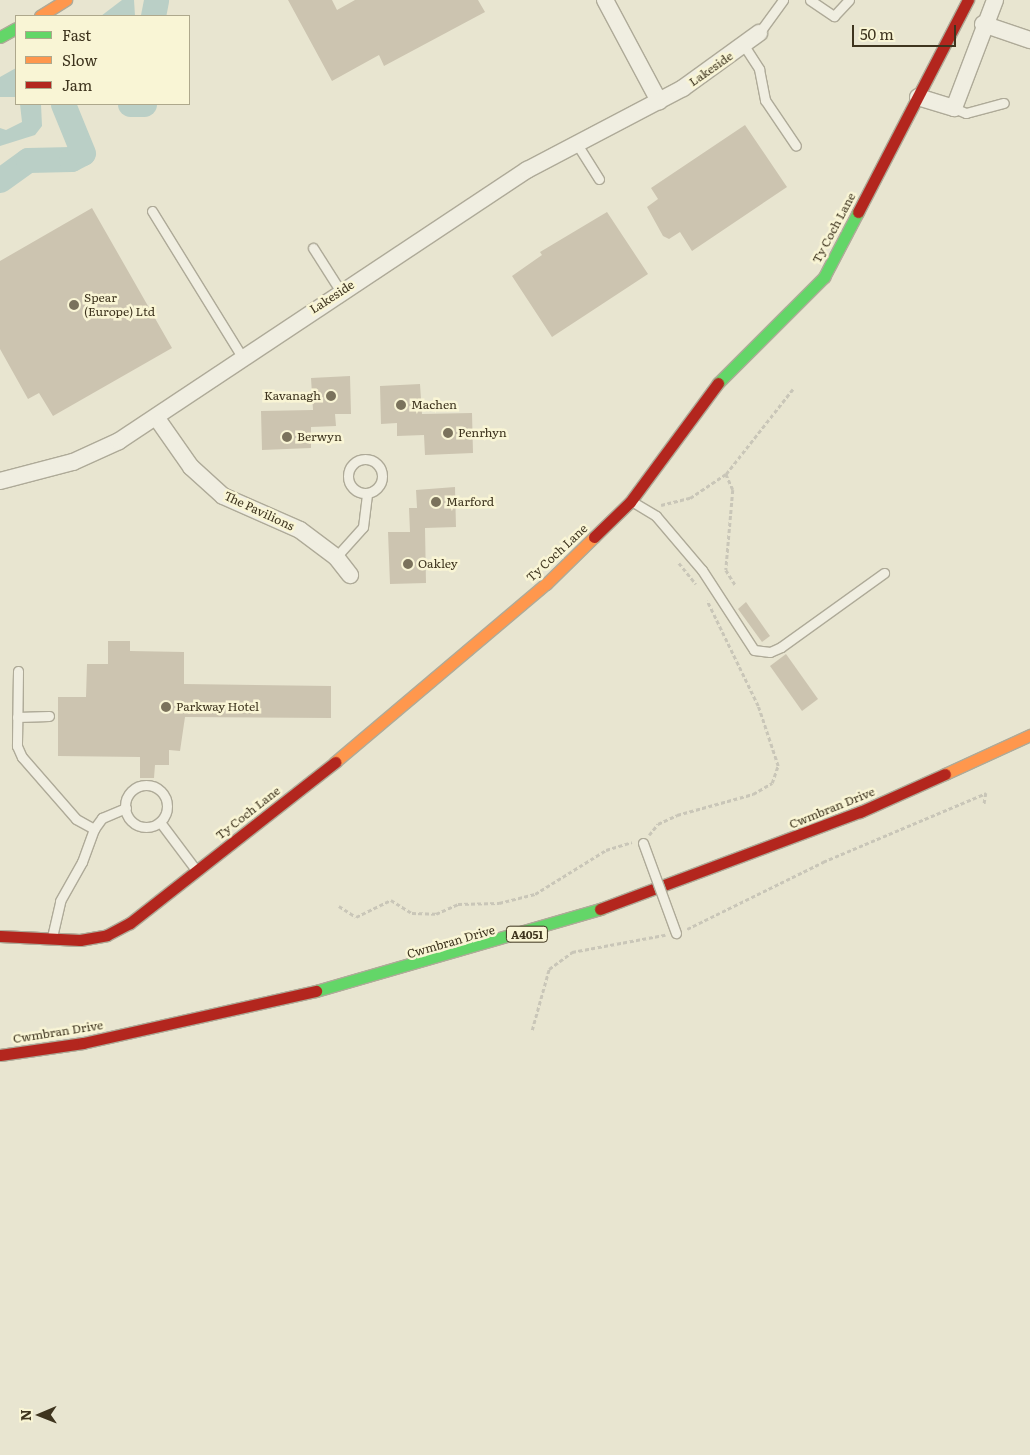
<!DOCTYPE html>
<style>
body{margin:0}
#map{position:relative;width:1030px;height:1455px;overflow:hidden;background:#e8e5d0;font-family:Literata,serif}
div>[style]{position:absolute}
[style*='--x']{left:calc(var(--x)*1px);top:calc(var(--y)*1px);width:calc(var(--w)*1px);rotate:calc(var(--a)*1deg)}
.water>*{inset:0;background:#bacfc6}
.river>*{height:25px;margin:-12.5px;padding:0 12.5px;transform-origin:12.5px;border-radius:12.5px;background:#bacfc6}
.building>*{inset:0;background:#ccc4b0}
.path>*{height:2.5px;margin-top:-1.25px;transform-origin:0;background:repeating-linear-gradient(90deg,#c9c6b8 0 4px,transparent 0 6.5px)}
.roads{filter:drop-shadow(1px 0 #aeaa98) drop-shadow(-1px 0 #aeaa98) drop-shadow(0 1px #aeaa98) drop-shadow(0 -1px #aeaa98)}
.lane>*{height:9px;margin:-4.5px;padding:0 4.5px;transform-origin:4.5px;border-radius:4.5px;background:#f0eee1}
.lane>.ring{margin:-4.5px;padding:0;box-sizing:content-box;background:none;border:9px solid #f0eee1;border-radius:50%}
.street>*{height:16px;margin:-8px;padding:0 8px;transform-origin:8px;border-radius:8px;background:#f0eee1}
.fast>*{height:11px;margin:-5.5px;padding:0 5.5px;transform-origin:5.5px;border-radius:5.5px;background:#63d668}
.slow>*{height:11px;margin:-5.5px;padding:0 5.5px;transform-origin:5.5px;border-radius:5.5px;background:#ff974d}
.jam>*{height:11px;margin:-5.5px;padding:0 5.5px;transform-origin:5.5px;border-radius:5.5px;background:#b3261e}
.bridges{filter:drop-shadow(1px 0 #aeaa98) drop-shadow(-1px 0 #aeaa98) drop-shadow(0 1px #aeaa98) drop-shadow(0 -1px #aeaa98)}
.lane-bridge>*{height:9px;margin:-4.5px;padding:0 4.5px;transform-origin:4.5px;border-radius:4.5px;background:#f0eee1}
.dots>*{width:14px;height:14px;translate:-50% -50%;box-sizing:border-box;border:2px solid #f9f5d5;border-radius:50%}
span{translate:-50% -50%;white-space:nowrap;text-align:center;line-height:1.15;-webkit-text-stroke:5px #f9f5d5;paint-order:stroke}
.shield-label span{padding:1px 4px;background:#f9f5d5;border:1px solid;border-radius:4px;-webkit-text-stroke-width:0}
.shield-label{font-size:11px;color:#3e341e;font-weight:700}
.street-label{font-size:12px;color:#3e341e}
.poi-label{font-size:12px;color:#3e341e}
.left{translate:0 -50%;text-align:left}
.right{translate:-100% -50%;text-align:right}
.legend{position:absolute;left:15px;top:15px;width:175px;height:90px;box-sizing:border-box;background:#f9f5d5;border:1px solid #aea88c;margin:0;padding:6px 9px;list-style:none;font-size:15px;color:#3e341e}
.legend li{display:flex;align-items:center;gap:10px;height:25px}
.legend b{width:25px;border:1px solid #aea88c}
.north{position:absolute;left:15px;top:1390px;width:50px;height:50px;-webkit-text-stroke:4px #f9f5d5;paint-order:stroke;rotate:269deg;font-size:14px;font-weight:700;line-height:20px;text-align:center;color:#3e341e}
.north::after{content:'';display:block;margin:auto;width:18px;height:22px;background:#3e341e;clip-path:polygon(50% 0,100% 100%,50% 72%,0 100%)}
.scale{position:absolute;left:852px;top:25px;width:104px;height:22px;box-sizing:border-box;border:2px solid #3e341e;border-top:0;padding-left:6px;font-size:15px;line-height:18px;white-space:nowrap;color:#3e341e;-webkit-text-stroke:4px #f9f5d5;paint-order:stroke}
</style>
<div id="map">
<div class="water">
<i style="clip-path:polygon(122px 0,134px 0,135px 16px,101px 16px)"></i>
<i style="clip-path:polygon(16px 68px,16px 97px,0 97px,0 77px)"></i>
<i style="clip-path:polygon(20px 104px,41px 104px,42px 126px,35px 135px,0 146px,0 128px,6px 130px,22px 122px)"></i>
</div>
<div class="river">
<i style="--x:153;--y:16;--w:16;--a:-79"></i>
<i style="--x:130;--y:104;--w:14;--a:0"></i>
<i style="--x:0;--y:180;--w:34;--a:-36"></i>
<i style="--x:28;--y:160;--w:43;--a:-1.3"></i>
<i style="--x:71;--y:159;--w:13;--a:-27"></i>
<i style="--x:83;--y:153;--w:53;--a:-112.2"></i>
</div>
<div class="building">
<i style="clip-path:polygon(288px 0,332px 0,337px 10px,355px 0,478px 0,485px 12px,384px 66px,379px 55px,332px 81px)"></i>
<i style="clip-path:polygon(745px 125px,787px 187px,692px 251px,680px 232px,669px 239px,663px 236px,647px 207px,658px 199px,651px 188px)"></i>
<i style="clip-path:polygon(92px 208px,172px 348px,53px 416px,39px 393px,28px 399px,0 349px,0 261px)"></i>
<i style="clip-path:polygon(607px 212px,648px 274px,552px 337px,512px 276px,542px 255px,540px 252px)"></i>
<i style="clip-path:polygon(350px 376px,351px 414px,335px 414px,336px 426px,311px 427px,311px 448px,262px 450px,261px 411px,313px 410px,311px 378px)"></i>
<i style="clip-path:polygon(420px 384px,422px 414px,472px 413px,473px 453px,425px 455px,424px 435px,397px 436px,397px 423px,381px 424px,380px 386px)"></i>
<i style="clip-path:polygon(455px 487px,456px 527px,425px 528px,426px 583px,390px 584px,388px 532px,410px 532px,409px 508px,417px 508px,416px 490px)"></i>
<i style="clip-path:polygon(746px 602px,770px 636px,762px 642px,738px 609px)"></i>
<i style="clip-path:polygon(108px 641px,130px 641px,130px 651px,184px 652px,184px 684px,331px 686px,331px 718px,185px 717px,180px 751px,169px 750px,169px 765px,155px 765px,154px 778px,140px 778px,140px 757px,58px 756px,58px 697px,86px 697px,87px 664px,108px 664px)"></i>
<i style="clip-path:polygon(786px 654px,818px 699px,802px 711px,770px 666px)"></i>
</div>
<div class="path">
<i style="--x:726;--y:474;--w:17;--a:66"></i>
<i style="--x:733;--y:490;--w:80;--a:95"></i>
<i style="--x:726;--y:570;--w:19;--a:58"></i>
<i style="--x:661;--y:505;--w:30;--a:-14"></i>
<i style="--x:690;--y:498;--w:43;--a:-33.7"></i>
<i style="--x:726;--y:474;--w:108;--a:-51.8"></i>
<i style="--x:679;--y:563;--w:27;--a:51"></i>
<i style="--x:649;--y:835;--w:14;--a:-51"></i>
<i style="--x:658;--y:824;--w:21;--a:-25"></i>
<i style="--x:677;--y:815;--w:79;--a:-15.4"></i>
<i style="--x:753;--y:794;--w:22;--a:-30"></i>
<i style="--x:772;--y:783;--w:18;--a:-71"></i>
<i style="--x:778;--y:766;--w:63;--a:-108.4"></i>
<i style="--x:758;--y:706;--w:117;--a:-115.9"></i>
<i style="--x:339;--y:906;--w:20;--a:33"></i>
<i style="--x:356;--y:917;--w:39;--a:-26"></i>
<i style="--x:391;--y:900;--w:25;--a:32"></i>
<i style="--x:412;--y:913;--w:24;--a:2"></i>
<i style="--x:436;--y:914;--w:24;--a:-24"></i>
<i style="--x:458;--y:904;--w:41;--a:-1.4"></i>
<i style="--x:499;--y:903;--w:37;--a:-14"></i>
<i style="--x:535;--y:894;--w:84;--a:-31.8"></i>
<i style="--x:606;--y:850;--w:27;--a:-17"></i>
<i style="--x:687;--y:929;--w:152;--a:-26.2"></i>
<i style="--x:823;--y:862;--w:177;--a:-22.9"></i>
<i style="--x:986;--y:793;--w:12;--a:99"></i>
<i style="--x:532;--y:1030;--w:63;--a:-74.4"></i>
<i style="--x:549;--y:969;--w:29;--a:-36"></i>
<i style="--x:572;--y:952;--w:95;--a:-10.4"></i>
</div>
<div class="roads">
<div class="lane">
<i style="--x:810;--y:0;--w:29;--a:34"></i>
<i style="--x:834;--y:16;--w:22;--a:-47"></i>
<i style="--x:759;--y:33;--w:41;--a:-54"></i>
<i style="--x:743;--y:44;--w:30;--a:57"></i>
<i style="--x:759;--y:69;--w:32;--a:79"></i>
<i style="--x:765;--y:100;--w:55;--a:56"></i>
<i style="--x:954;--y:108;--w:13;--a:23"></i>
<i style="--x:966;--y:113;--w:39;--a:-15"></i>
<i style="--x:575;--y:141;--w:45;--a:57.7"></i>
<i style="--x:152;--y:211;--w:172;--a:58.3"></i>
<i style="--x:313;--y:248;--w:52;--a:57.5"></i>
<i class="ring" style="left:348px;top:459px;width:25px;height:25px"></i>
<i style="--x:633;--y:502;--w:27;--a:31"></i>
<i style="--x:656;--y:516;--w:71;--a:49.6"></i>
<i style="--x:702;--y:570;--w:95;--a:57"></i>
<i style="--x:754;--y:650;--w:16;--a:7"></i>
<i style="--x:770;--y:652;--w:12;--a:-24"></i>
<i style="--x:781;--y:647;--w:127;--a:-35.7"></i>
<i style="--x:336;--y:557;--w:40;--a:-48"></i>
<i style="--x:363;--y:527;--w:33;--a:-83"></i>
<i style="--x:18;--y:671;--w:75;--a:90.8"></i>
<i style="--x:17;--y:746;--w:12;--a:66"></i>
<i style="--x:22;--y:757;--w:82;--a:48.9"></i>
<i style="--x:76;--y:819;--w:21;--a:29"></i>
<i style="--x:17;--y:717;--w:32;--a:-2"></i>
<i class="ring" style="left:125px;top:785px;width:33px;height:33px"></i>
<i style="--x:160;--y:822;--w:60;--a:53.1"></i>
<i style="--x:52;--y:937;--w:37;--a:-77"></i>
<i style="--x:60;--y:901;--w:45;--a:-60.6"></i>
<i style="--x:82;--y:862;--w:35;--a:-70"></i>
<i style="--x:94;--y:829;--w:14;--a:-54"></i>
<i style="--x:102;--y:818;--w:26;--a:-23"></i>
</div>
<div class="street">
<i style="--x:605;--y:0;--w:115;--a:61.9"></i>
<i style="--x:983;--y:24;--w:50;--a:18.8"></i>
<i style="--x:918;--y:97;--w:38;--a:17"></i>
<i style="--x:954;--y:108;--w:116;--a:-69.2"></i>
<i style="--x:156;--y:417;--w:61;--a:55"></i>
<i style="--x:191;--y:467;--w:43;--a:42.2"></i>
<i style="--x:223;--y:496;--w:84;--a:23.8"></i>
<i style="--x:300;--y:530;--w:45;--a:36.9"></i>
<i style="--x:336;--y:557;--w:23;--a:52"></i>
<i style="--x:0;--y:481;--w:75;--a:-14.6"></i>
<i style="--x:73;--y:462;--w:51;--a:-24.5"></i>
<i style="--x:119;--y:441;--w:490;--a:-33.6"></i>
<i style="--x:527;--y:170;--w:176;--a:-27.7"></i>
<i style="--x:683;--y:88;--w:94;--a:-35.9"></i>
</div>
<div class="fast">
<i style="--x:0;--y:37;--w:18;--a:-29"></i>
<i style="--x:718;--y:383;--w:150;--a:-45"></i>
<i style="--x:824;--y:277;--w:73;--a:-62.4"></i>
<i style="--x:316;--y:991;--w:296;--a:-16.1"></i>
</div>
<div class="slow">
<i style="--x:40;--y:16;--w:31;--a:-32"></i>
<i style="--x:335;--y:762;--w:276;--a:-40.2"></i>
<i style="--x:546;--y:584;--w:67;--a:-44.4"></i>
<i style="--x:945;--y:774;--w:94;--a:-24.6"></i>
</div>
<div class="jam">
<i style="--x:858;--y:212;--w:239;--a:-62.6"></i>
<i style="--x:594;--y:537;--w:50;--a:-44.2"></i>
<i style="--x:630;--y:502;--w:148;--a:-53.5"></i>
<i style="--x:600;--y:909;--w:278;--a:-20.5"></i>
<i style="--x:860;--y:812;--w:93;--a:-24.1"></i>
<i style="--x:0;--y:936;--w:80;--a:2.9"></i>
<i style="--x:80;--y:940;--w:27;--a:-10"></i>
<i style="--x:107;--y:935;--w:26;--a:-28"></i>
<i style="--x:130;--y:923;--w:261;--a:-38.1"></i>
<i style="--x:0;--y:1055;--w:84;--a:-8.2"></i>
<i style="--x:83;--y:1043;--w:239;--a:-12.6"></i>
</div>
</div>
<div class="bridges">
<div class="lane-bridge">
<i style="--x:643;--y:843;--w:96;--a:69.9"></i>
</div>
</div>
<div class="dots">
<i style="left:74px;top:305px;background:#7a725c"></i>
<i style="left:331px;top:396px;background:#7a725c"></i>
<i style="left:401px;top:405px;background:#7a725c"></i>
<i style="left:448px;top:433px;background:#7a725c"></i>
<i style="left:287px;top:437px;background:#7a725c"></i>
<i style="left:436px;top:502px;background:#7a725c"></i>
<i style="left:408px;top:564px;background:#7a725c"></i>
<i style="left:166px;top:707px;background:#7a725c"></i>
</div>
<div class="shield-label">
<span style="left:527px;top:934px">A4051</span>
</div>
<div class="street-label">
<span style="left:711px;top:69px;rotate:-35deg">Lakeside</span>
<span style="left:834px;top:228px;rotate:-62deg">Ty Coch Lane</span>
<span style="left:332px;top:297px;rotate:-33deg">Lakeside</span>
<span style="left:259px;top:511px;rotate:25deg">The Pavilions</span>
<span style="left:557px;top:553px;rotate:-43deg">Ty Coch Lane</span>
<span style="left:832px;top:808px;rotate:-22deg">Cwmbran Drive</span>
<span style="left:248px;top:813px;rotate:-38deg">Ty Coch Lane</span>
<span style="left:451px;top:942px;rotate:-16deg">Cwmbran Drive</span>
<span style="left:58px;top:1032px;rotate:-9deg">Cwmbran Drive</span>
</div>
<div class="poi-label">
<span class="left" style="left:84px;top:305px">Spear<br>(Europe) Ltd</span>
<span class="right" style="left:321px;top:396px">Kavanagh</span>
<span class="left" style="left:411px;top:405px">Machen</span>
<span class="left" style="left:458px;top:433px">Penrhyn</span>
<span class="left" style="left:297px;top:437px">Berwyn</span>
<span class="left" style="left:446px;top:502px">Marford</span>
<span class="left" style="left:418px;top:564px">Oakley</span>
<span class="left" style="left:176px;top:707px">Parkway Hotel</span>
</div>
<ul class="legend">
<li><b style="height:6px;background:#63d668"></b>Fast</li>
<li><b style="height:6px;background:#ff974d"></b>Slow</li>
<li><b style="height:6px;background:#b3261e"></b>Jam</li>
</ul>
<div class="north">N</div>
<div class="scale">50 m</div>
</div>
